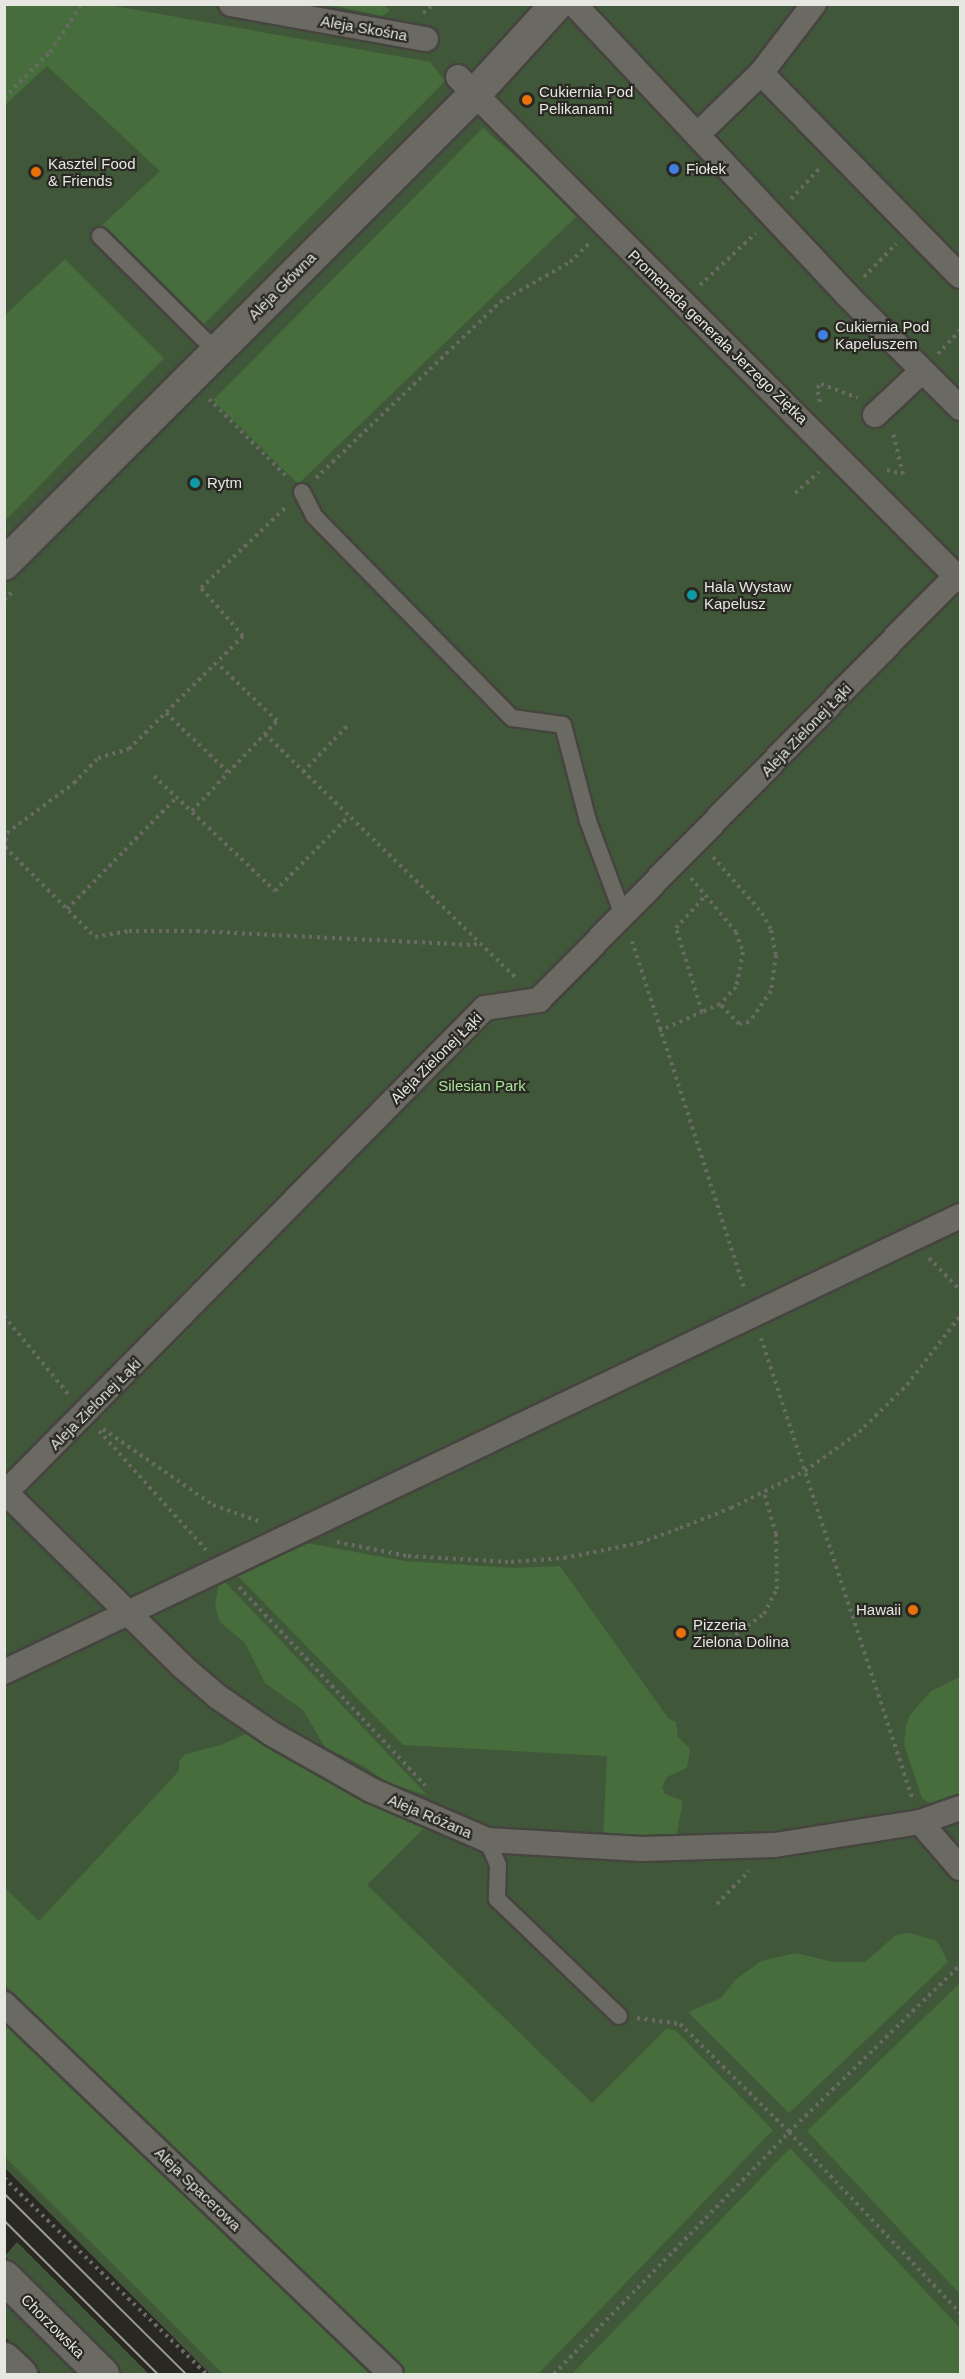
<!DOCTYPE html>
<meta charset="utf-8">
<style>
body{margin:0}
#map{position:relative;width:965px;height:2379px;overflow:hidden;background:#292822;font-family:Helvetica,sans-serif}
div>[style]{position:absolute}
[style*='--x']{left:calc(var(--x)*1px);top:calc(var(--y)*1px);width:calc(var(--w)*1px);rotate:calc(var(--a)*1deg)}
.green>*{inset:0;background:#405839}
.forest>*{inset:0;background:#466d3b}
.path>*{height:4px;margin-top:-2px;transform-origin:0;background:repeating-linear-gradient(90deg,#6a6a64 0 3px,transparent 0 7.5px)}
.roads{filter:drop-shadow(2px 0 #45443f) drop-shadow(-2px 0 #45443f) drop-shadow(0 2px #45443f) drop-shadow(0 -2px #45443f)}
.service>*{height:16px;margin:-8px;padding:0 8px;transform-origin:8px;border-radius:8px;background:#6b6a62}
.pedestrian>*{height:24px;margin:-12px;padding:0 12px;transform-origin:12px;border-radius:12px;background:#6b6a62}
.minor>*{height:32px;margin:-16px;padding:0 16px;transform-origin:16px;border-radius:16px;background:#6b6a62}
.secondary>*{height:33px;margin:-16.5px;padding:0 16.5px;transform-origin:16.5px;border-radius:16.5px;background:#6b6a62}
.tram>*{height:1.5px;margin:-0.75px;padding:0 0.75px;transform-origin:0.75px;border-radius:0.75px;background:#9c9c97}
.dots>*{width:16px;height:16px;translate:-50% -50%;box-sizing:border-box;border:3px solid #292822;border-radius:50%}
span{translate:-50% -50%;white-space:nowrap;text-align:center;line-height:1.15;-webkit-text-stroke:4.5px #292822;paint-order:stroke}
.street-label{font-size:15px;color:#e7e7e2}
.poi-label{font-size:15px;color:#e7e7e2}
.left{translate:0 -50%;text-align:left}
.right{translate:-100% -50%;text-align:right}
.park-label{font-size:15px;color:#aae599}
.frame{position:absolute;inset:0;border:6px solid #e7e7e2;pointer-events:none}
</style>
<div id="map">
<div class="green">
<i style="clip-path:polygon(4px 5px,960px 5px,960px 2374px,210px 2374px,5px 2168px)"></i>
<i style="clip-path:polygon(17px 2242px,149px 2374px,123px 2374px,5px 2256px)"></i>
<i style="clip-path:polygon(4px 2297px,82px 2374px,42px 2374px,5px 2337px)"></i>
</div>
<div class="forest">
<i style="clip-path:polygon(5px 5px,109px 5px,430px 62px,445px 81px,199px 329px,98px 229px,160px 171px,47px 66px,5px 105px)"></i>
<i style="clip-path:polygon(330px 5px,385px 5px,390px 11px,382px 16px)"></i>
<i style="clip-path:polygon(483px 128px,580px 213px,298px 484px,213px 400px)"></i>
<i style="clip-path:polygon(65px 259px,164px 358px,5px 521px,5px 315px)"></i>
<i style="clip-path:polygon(295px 1541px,405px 1561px,512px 1568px,560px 1566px,668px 1718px,676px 1722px,678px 1737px,690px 1749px,687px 1768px,667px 1777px,662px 1787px,665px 1794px,683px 1801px,676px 1838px,603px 1837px,607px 1756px,403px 1745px,233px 1571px)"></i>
<i style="clip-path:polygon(219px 1581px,225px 1582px,427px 1795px,390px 1784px,363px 1766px,325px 1747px,303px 1710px,265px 1683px,245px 1643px,220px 1622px,215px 1606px)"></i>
<i style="clip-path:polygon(960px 1677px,960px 1800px,935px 1807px,922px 1798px,904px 1744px,906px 1726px,910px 1715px,931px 1691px)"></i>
<i style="clip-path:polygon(250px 1732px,426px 1826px,367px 1885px,592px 2103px,666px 2029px,675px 2030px,773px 2130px,538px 2374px,406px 2374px,5px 1985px,4px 1887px,39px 1921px,179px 1771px,179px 1762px,185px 1754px,221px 1745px)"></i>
<i style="clip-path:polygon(910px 1933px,937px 1941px,948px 1962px,789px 2113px,688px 2012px,721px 1998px,736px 1979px,761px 1961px,796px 1953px,833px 1962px,865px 1962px,896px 1935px)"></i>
<i style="clip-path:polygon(960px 1983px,960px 2294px,807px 2131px)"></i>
<i style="clip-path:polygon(4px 2019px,375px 2374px,223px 2374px,5px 2157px)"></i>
<i style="clip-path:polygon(790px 2148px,960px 2328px,960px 2374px,572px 2374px)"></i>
</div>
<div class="path">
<i style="--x:423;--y:13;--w:14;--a:-39"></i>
<i style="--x:4;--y:98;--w:65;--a:-45"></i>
<i style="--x:50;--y:52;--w:58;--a:-56.3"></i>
<i style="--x:791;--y:199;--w:44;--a:-46.8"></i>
<i style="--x:864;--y:277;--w:46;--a:-45.9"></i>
<i style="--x:700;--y:285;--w:76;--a:-42.9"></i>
<i style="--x:938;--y:354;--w:33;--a:-47"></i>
<i style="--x:209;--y:399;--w:113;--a:45"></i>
<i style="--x:820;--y:402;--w:14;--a:-102"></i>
<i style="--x:817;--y:388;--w:6;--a:-45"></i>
<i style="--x:821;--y:384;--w:39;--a:21"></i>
<i style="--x:887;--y:470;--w:16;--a:14"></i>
<i style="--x:903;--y:474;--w:42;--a:-103.7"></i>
<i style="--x:316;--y:478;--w:255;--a:-43.7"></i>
<i style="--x:500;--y:302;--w:81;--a:-29.7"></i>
<i style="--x:570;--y:262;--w:29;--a:-44"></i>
<i style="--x:795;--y:493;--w:32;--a:-41"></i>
<i style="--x:4;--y:600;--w:11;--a:-45"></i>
<i style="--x:166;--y:713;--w:86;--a:43.6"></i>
<i style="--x:265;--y:734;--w:351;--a:44.2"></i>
<i style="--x:303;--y:772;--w:65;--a:-46.2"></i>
<i style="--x:154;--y:776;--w:167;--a:43.5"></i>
<i style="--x:275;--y:891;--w:105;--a:-45.4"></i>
<i style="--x:192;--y:811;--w:124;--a:-46.6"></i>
<i style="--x:277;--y:721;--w:83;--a:-136"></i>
<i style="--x:5;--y:847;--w:127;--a:45"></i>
<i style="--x:4;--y:848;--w:15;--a:-79"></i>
<i style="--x:7;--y:833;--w:84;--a:-36.7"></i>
<i style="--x:74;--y:783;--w:35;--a:-46"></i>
<i style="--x:98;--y:758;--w:32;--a:-16"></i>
<i style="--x:129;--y:749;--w:161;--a:-44.7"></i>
<i style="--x:243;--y:636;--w:64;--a:-131.2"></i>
<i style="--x:201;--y:588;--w:119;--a:-43.6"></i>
<i style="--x:713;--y:857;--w:74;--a:48.8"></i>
<i style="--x:762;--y:913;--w:19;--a:62"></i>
<i style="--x:771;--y:930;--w:25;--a:79"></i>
<i style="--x:776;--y:955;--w:36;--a:98"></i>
<i style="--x:771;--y:991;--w:38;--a:125"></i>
<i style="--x:749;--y:1022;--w:10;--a:169"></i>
<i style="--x:739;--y:1024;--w:28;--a:-134"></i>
<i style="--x:691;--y:878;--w:70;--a:50.2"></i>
<i style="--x:736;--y:932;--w:21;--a:71"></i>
<i style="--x:743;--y:952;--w:36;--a:101"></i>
<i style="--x:736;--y:987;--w:23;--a:133"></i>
<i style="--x:720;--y:1004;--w:20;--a:156"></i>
<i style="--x:67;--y:909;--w:157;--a:-45.5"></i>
<i style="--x:95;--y:937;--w:35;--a:-10"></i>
<i style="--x:129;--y:931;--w:68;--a:0"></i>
<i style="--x:197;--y:931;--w:277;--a:2.9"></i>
<i style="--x:474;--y:945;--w:6;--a:-31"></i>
<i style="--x:632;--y:941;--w:368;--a:72.1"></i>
<i style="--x:659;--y:1031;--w:47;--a:-23.8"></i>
<i style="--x:702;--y:1012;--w:88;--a:-107.2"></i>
<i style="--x:676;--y:928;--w:45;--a:-47.7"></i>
<i style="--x:929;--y:1258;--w:45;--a:45.9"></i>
<i style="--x:4;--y:1316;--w:101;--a:50.6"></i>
<i style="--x:761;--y:1338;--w:484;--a:71.8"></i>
<i style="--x:103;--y:1429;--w:134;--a:34.6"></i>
<i style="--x:213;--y:1505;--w:51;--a:19.5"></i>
<i style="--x:99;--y:1431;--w:160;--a:48"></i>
<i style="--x:337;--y:1542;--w:72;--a:11.2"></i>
<i style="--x:408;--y:1556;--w:103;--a:3.3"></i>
<i style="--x:511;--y:1562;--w:53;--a:-4.3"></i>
<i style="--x:564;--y:1558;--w:77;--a:-11.2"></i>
<i style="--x:640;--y:1543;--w:43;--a:-20.6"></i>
<i style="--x:680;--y:1528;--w:55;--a:-21.4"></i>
<i style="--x:731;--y:1508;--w:83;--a:-26.6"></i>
<i style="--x:805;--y:1471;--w:67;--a:-35.8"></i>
<i style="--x:859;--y:1432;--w:67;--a:-44.4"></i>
<i style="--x:907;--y:1385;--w:87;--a:-52.5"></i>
<i style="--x:239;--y:1587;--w:272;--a:46.8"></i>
<i style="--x:723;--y:1643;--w:50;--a:-35.3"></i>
<i style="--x:764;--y:1614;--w:28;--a:-63"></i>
<i style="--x:777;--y:1589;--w:55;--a:-91"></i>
<i style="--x:776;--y:1534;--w:43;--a:-106.3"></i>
<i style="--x:717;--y:1904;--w:46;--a:-45.9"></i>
<i style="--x:637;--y:2018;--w:43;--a:7.9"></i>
<i style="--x:680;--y:2024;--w:153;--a:44.7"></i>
<i style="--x:789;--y:2132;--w:249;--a:46.6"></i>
<i style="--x:4;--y:2178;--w:281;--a:44.1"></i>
<i style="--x:554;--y:2374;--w:337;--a:-45.8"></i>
<i style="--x:789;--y:2132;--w:239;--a:-44.3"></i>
</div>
<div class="roads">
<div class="service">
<i style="--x:100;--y:236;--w:165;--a:44.8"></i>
<i style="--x:302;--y:492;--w:27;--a:63"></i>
<i style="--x:314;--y:516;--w:283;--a:45.6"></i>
<i style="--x:512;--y:718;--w:51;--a:7.8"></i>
<i style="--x:563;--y:725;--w:99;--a:75.4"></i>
<i style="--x:588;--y:821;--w:100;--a:69.6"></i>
<i style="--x:487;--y:1840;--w:27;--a:66"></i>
<i style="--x:498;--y:1865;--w:34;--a:92"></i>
<i style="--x:497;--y:1899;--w:169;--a:43.8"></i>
</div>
<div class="pedestrian">
<i style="--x:231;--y:4;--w:198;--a:10.2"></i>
<i style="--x:574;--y:4;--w:399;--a:46.8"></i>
<i style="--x:847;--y:295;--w:160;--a:45"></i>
<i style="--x:761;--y:73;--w:284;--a:45.6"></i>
<i style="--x:458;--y:77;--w:711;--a:45.06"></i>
<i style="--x:698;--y:134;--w:88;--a:-44.1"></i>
<i style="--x:761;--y:73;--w:87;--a:-52.5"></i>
<i style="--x:875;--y:415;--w:63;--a:-43.1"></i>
<i style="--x:4;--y:1491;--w:250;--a:44.5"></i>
<i style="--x:182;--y:1666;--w:48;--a:40.7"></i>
<i style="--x:218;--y:1697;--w:65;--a:34.4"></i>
<i style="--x:272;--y:1734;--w:114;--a:29.5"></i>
<i style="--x:371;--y:1790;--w:126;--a:23.3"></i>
<i style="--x:487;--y:1840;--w:155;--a:3.3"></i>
<i style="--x:642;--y:1849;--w:133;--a:-1.7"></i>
<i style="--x:775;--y:1845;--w:147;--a:-9"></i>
<i style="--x:920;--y:1822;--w:42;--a:-19.3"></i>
<i style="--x:4;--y:1494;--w:684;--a:-45.3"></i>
<i style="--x:485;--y:1008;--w:55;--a:-8.4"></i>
<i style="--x:539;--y:1000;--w:595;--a:-45.48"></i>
<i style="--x:4;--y:1672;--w:1059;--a:-25.5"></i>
<i style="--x:920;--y:1822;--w:61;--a:49"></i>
<i style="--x:4;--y:2004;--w:535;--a:43.71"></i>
</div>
<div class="minor">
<i style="--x:4;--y:564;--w:665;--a:-44.94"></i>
<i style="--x:475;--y:94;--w:122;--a:-47.7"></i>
</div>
<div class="secondary">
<i style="--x:4;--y:2277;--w:138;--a:44.7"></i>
<i style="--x:4;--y:2359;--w:22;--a:43"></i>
</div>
</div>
<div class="tram">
<i style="--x:4;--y:2193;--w:257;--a:44.8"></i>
<i style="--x:4;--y:2220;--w:218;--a:45"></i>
</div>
<div class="dots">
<i style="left:527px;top:100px;background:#e8710a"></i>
<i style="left:674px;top:169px;background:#3f7fe0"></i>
<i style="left:36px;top:172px;background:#e8710a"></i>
<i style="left:823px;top:335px;background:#3f7fe0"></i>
<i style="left:195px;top:483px;background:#0f9aa8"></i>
<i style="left:692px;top:595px;background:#0f9aa8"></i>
<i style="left:913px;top:1610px;background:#e8710a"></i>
<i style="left:681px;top:1633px;background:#e8710a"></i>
</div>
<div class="street-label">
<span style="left:364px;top:28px;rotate:10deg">Aleja Skośna</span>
<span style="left:282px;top:286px;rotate:-45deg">Aleja Główna</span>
<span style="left:718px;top:337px;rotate:44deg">Promenada generała Jerzego Ziętka</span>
<span style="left:806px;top:730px;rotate:-46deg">Aleja Zielonej Łąki</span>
<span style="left:436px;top:1058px;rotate:-45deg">Aleja Zielonej Łąki</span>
<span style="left:95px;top:1404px;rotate:-45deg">Aleja Zielonej Łąki</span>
<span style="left:430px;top:1816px;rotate:23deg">Aleja Różana</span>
<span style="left:198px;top:2189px;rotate:44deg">Aleja Spacerowa</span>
<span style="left:53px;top:2326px;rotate:45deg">Chorzowska</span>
</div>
<div class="poi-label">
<span class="left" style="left:539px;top:100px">Cukiernia Pod<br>Pelikanami</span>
<span class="left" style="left:48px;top:172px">Kasztel Food<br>&amp; Friends</span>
<span class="left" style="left:686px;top:169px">Fiołek</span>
<span class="left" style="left:835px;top:335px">Cukiernia Pod<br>Kapeluszem</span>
<span class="left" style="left:207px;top:483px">Rytm</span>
<span class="left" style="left:704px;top:595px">Hala Wystaw<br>Kapelusz</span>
<span class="right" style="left:901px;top:1610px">Hawaii</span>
<span class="left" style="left:693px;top:1633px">Pizzeria<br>Zielona Dolina</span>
</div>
<div class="park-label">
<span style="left:482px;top:1086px">Silesian Park</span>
</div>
<div class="frame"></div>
</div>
